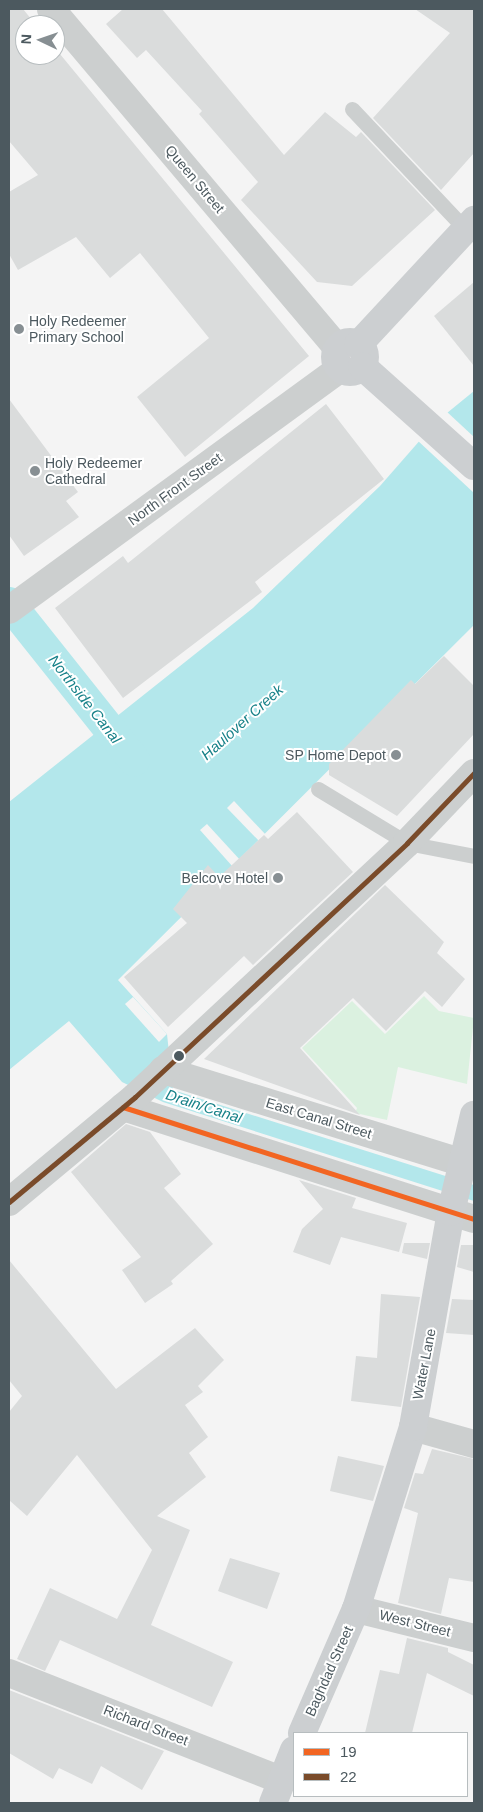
<!DOCTYPE html>
<style>
body{margin:0}
#map{position:relative;width:483px;height:1812px;overflow:hidden;background:#f4f4f4;font-family:Arial,sans-serif}
div>[style]{position:absolute}
[style*='--x']{left:calc(var(--x)*1px);top:calc(var(--y)*1px);width:calc(var(--w)*1px);rotate:calc(var(--a)*1deg)}
.green>*{inset:0;background:#dbf1e0}
.water>*{inset:0;background:#b3e7eb}
.pier>*{inset:0;background:#f4f4f4}
.canal>*{height:32px;margin:-16px;padding:0 16px;transform-origin:16px;border-radius:16px;background:#b3e7eb}
.building>*{inset:0;background:#dadcdc}
.service>*{height:15px;margin:-7.5px;padding:0 7.5px;transform-origin:7.5px;border-radius:7.5px;background:#cccfcf}
.minor>*{height:28px;margin:-14px;padding:0 14px;transform-origin:14px;border-radius:14px;background:#cccfcf}
.tertiary>*{height:28px;margin:-14px;padding:0 14px;transform-origin:14px;border-radius:14px;background:#cccfcf}
.secondary>*{height:28px;margin:-14px;padding:0 14px;transform-origin:14px;border-radius:14px;background:#cccfd1}
.secondary>.ring{margin:-14px;padding:0;box-sizing:content-box;background:none;border:28px solid #cccfd1;border-radius:50%}
.bus-1>*{height:5px;margin:-2.5px;padding:0 2.5px;transform-origin:2.5px;border-radius:2.5px;background:#f26522}
.bus-2>*{height:5px;margin:-2.5px;padding:0 2.5px;transform-origin:2.5px;border-radius:2.5px;background:#7a4b2a}
.dots>*{width:14px;height:14px;translate:-50% -50%;box-sizing:border-box;border:2px solid #fff;border-radius:50%}
span{translate:-50% -50%;white-space:nowrap;text-align:center;line-height:1.15;-webkit-text-stroke:4px #fff;paint-order:stroke}
.street-label{font-size:14px;color:#4c595f}
.poi-label{font-size:14px;color:#4c595f}
.left{translate:0 -50%;text-align:left}
.right{translate:-100% -50%;text-align:right}
.water-label{font-size:15px;color:#168188;font-style:italic}
.frame{position:absolute;inset:0;border:10px solid #4c595f;pointer-events:none}
.legend{position:absolute;left:293px;top:1732px;width:175px;height:65px;box-sizing:border-box;background:#fff;border:1px solid #b7bdbf;margin:0;padding:6px 9px;list-style:none;font-size:15px;color:#4c595f}
.legend li{display:flex;align-items:center;gap:10px;height:25px}
.legend b{width:25px;border:1px solid #b7bdbf}
.north{position:absolute;left:15px;top:15px;width:50px;height:50px;box-sizing:border-box;background:#fff;border:1px solid #b7bdbf;border-radius:50%;rotate:273deg;font-size:14px;font-weight:700;line-height:20px;text-align:center;color:#4c595f}
.north::after{content:'';display:block;margin:auto;width:18px;height:22px;background:#878f93;clip-path:polygon(50% 0,100% 100%,50% 72%,0 100%)}
</style>
<div id="map">
<div class="green">
<i style="clip-path:polygon(424px 996px,439px 1011px,474px 1018px,467px 1084px,398px 1067px,387px 1120px,355px 1113px,357px 1108px,302px 1048px,352px 1001px,385px 1034px)"></i>
</div>
<div class="water">
<i style="clip-path:polygon(474px 391px,474px 625px,118px 980px,167px 1034px,173px 1090px,474px 1185px,474px 1201px,163px 1102px,122px 1082px,69px 1021px,9px 1070px,9px 802px,253px 608px,380px 486px,436px 422px)"></i>
</div>
<div class="pier">
<i style="clip-path:polygon(446px 411px,474px 437px,474px 493px,417px 440px)"></i>
<i style="clip-path:polygon(234px 801px,266px 835px,260px 842px,227px 808px)"></i>
<i style="clip-path:polygon(207px 824px,241px 861px,233px 867px,200px 830px)"></i>
<i style="clip-path:polygon(133px 997px,167px 1034px,159px 1042px,125px 1004px)"></i>
</div>
<div class="canal">
<i style="--x:9;--y:603;--w:201;--a:51.5"></i>
</div>
<div class="building">
<i style="clip-path:polygon(9px 9px,23px 9px,36px 25px,25px 25px,25px 55px,55px 55px,55px 48px,309px 356px,185px 457px,137px 397px,209px 338px,140px 253px,110px 278px,76px 237px,18px 270px,9px 254px,9px 192px,38px 175px,9px 141px)"></i>
<i style="clip-path:polygon(123px 9px,162px 9px,284px 155px,325px 112px,356px 137px,361px 132px,435px 210px,352px 286px,317px 282px,241px 200px,258px 182px,199px 114px,202px 111px,146px 50px,137px 58px,106px 24px)"></i>
<i style="clip-path:polygon(415px 9px,474px 9px,474px 153px,441px 190px,373px 118px,450px 33px)"></i>
<i style="clip-path:polygon(474px 282px,474px 366px,434px 316px)"></i>
<i style="clip-path:polygon(9px 399px,78px 492px,66px 501px,79px 517px,24px 556px,9px 535px)"></i>
<i style="clip-path:polygon(326px 404px,384px 479px,255px 582px,262px 592px,123px 698px,55px 608px,123px 556px,128px 563px)"></i>
<i style="clip-path:polygon(444px 656px,474px 686px,474px 734px,397px 816px,329px 775px,329px 764px,411px 680px,415px 684px)"></i>
<i style="clip-path:polygon(297px 812px,353px 872px,253px 965px,244px 956px,168px 1027px,124px 977px,187px 923px,173px 909px,208px 865px,219px 877px,264px 835px,268px 839px)"></i>
<i style="clip-path:polygon(385px 885px,444px 942px,437px 953px,465px 979px,442px 1007px,425px 991px,386px 1031px,353px 998px,300px 1048px,360px 1115px,204px 1059px)"></i>
<i style="clip-path:polygon(126px 1124px,150px 1132px,181px 1174px,164px 1188px,213px 1244px,171px 1281px,173px 1284px,145px 1303px,122px 1270px,141px 1257px,71px 1172px)"></i>
<i style="clip-path:polygon(299px 1180px,356px 1198px,352px 1208px,407px 1223px,399px 1252px,341px 1237px,330px 1265px,293px 1252px,302px 1229px,323px 1209px)"></i>
<i style="clip-path:polygon(404px 1243px,430px 1243px,427px 1259px,402px 1253px)"></i>
<i style="clip-path:polygon(461px 1245px,474px 1245px,474px 1272px,457px 1267px)"></i>
<i style="clip-path:polygon(9px 1260px,116px 1389px,195px 1328px,224px 1360px,198px 1386px,203px 1392px,185px 1405px,208px 1437px,189px 1453px,206px 1477px,157px 1516px,190px 1530px,151px 1625px,233px 1662px,212px 1707px,60px 1640px,45px 1671px,17px 1659px,50px 1588px,117px 1619px,152px 1550px,77px 1455px,27px 1516px,9px 1500px,9px 1412px,22px 1396px,9px 1380px)"></i>
<i style="clip-path:polygon(381px 1294px,420px 1297px,401px 1407px,351px 1401px,356px 1356px,377px 1358px)"></i>
<i style="clip-path:polygon(452px 1299px,474px 1300px,474px 1335px,446px 1333px)"></i>
<i style="clip-path:polygon(432px 1449px,474px 1459px,474px 1582px,449px 1578px,441px 1614px,398px 1603px,418px 1513px,404px 1508px,415px 1473px,423px 1474px)"></i>
<i style="clip-path:polygon(338px 1456px,384px 1466px,373px 1501px,330px 1491px)"></i>
<i style="clip-path:polygon(230px 1558px,280px 1573px,267px 1609px,218px 1591px)"></i>
<i style="clip-path:polygon(407px 1638px,448px 1648px,448px 1652px,474px 1665px,474px 1696px,427px 1673px,412px 1733px,365px 1733px,380px 1670px,399px 1674px)"></i>
<i style="clip-path:polygon(9px 1690px,164px 1751px,142px 1790px,101px 1766px,92px 1784px,59px 1768px,53px 1779px,9px 1753px)"></i>
</div>
<div class="service">
<i style="--x:352;--y:109;--w:172;--a:46.7"></i>
<i style="--x:318;--y:789;--w:104;--a:31.2"></i>
<i style="--x:407;--y:843;--w:68;--a:11"></i>
</div>
<div class="minor">
<i style="--x:163;--y:1070;--w:325;--a:17.2"></i>
<i style="--x:123;--y:1107;--w:368;--a:17.7"></i>
<i style="--x:9;--y:1202;--w:164;--a:-39.8"></i>
<i style="--x:135;--y:1097;--w:372;--a:-43"></i>
<i style="--x:407;--y:843;--w:97;--a:-46.3"></i>
<i style="--x:413;--y:1427;--w:63;--a:15.6"></i>
<i style="--x:356;--y:1609;--w:122;--a:13.8"></i>
<i style="--x:9;--y:1673;--w:292;--a:21.5"></i>
</div>
<div class="tertiary">
<i style="--x:51;--y:9;--w:445;--a:49.8"></i>
<i style="--x:9;--y:610;--w:411;--a:-36.1"></i>
</div>
<div class="secondary">
<i class="ring" style="left:335px;top:342px;width:2px;height:2px"></i>
<i style="--x:358;--y:345;--w:171;--a:-47.1"></i>
<i style="--x:362;--y:366;--w:150;--a:41.8"></i>
<i style="--x:302;--y:1733;--w:135;--a:-66.5"></i>
<i style="--x:356;--y:1609;--w:191;--a:-72.6"></i>
<i style="--x:413;--y:1427;--w:218;--a:-80"></i>
<i style="--x:451;--y:1212;--w:100;--a:-76.7"></i>
<i style="--x:273;--y:1803;--w:57;--a:-68.4"></i>
</div>
<div class="bus-1">
<i style="--x:123;--y:1107;--w:368;--a:17.7"></i>
</div>
<div class="bus-2">
<i style="--x:9;--y:1202;--w:164;--a:-39.8"></i>
<i style="--x:135;--y:1097;--w:372;--a:-43"></i>
<i style="--x:407;--y:843;--w:97;--a:-46.3"></i>
</div>
<div class="dots">
<i style="left:19px;top:329px;background:#878f93"></i>
<i style="left:35px;top:471px;background:#878f93"></i>
<i style="left:396px;top:755px;background:#878f93"></i>
<i style="left:278px;top:878px;background:#878f93"></i>
<i style="left:179px;top:1056px;background:#4c595f"></i>
</div>
<div class="street-label">
<span style="left:195px;top:179px;rotate:50deg">Queen Street</span>
<span style="left:175px;top:489px;rotate:-36deg">North Front Street</span>
<span style="left:319px;top:1118px;rotate:17deg">East Canal Street</span>
<span style="left:424px;top:1364px;rotate:-79deg">Water Lane</span>
<span style="left:415px;top:1623px;rotate:14deg">West Street</span>
<span style="left:329px;top:1671px;rotate:-66deg">Baghdad Street</span>
<span style="left:146px;top:1725px;rotate:21deg">Richard Street</span>
</div>
<div class="poi-label">
<span class="left" style="left:29px;top:329px">Holy Redeemer<br>Primary School</span>
<span class="left" style="left:45px;top:471px">Holy Redeemer<br>Cathedral</span>
<span class="right" style="left:386px;top:755px">SP Home Depot</span>
<span class="right" style="left:268px;top:878px">Belcove Hotel</span>
</div>
<div class="water-label">
<span style="left:85px;top:699px;rotate:52deg">Northside Canal</span>
<span style="left:242px;top:722px;rotate:-42deg">Haulover Creek</span>
<span style="left:204px;top:1106px;rotate:18deg">Drain/Canal</span>
</div>
<div class="frame"></div>
<ul class="legend">
<li><b style="height:6px;background:#f26522"></b>19</li>
<li><b style="height:6px;background:#7a4b2a"></b>22</li>
</ul>
<div class="north">N</div>
</div>
